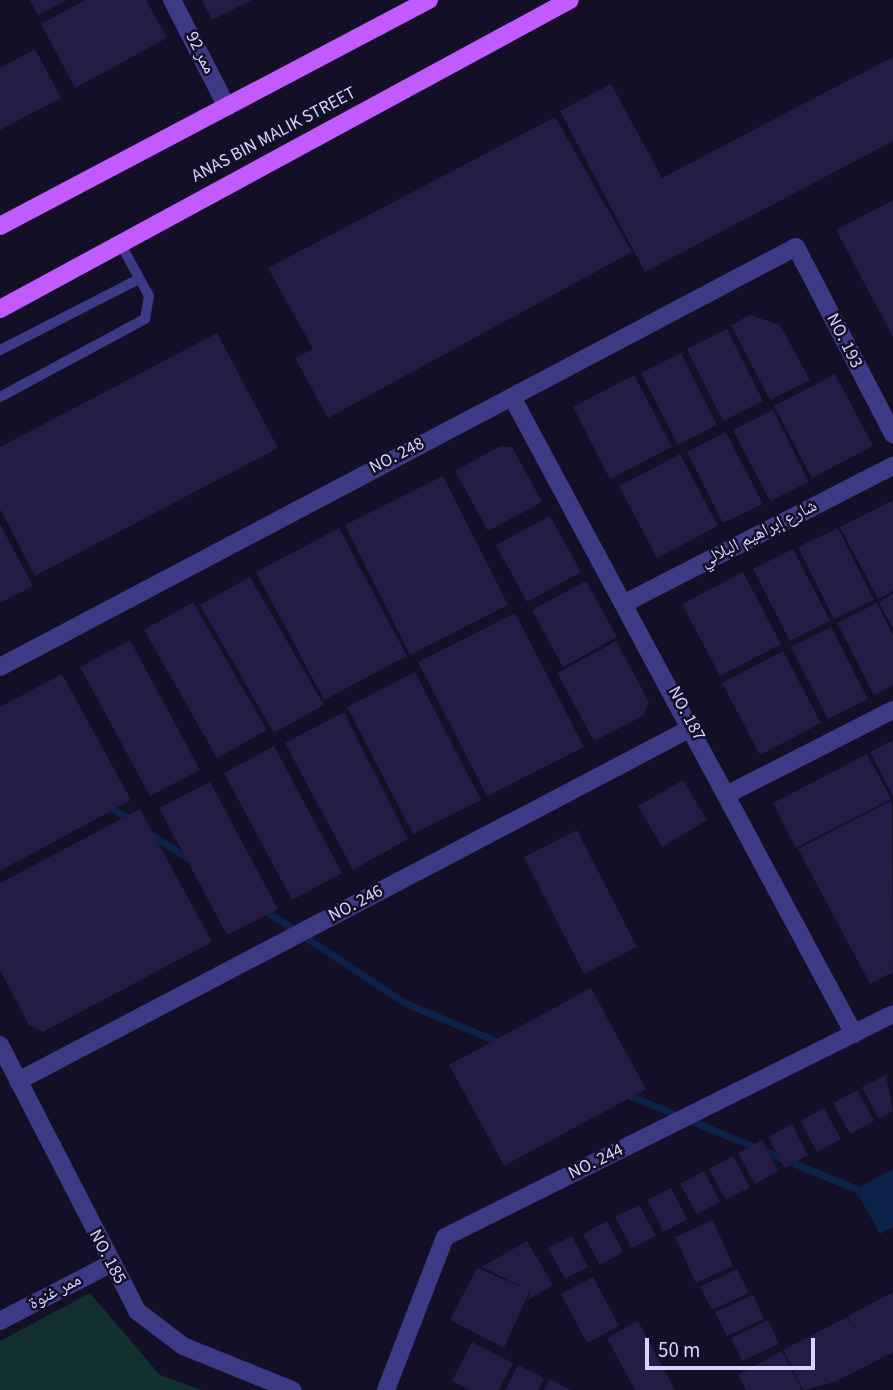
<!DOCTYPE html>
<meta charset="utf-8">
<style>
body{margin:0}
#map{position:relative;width:893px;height:1390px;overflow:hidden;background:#130f26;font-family:"Source Sans 3","Noto Naskh Arabic",sans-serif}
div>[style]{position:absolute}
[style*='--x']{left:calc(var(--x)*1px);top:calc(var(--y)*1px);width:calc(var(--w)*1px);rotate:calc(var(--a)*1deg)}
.green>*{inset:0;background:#12302f}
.water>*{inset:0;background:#0c2248}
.stream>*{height:7px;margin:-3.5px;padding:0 3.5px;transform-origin:3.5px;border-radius:3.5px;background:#0c2248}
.building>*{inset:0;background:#241b47}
.lane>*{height:10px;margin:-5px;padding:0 5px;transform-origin:5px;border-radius:5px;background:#3d3a85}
.street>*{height:18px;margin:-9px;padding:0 9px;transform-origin:9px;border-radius:9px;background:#3d3a85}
.primary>*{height:18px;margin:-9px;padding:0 9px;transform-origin:9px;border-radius:9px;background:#c25bff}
span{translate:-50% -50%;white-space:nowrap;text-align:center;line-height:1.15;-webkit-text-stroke:5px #130f26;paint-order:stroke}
.street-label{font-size:18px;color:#d9d4ff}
.scale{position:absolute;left:645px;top:1338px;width:170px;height:32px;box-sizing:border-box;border:4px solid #d9d4ff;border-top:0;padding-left:9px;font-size:21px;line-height:24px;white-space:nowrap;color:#d9d4ff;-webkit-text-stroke:5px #130f26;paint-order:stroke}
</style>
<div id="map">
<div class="green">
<i style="clip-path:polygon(90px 1293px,160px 1375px,202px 1390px,0 1390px,0 1341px)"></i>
</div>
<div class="water">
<i style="clip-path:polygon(893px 1169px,893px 1227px,880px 1234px,855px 1189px)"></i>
</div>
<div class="stream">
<i style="--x:108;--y:806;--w:26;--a:32"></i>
<i style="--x:149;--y:833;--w:51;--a:33.1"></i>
<i style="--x:263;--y:909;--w:170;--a:33.5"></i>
<i style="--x:405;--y:1003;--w:104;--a:22.6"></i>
<i style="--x:626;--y:1094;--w:257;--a:22.4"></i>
</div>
<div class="building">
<i style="clip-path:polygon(30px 0,67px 0,38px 15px)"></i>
<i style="clip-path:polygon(85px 0,146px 0,167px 38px,75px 88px,41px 24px)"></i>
<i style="clip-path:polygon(202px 0,252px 0,212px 20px)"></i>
<i style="clip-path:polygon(35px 49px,61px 98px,0 130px,0 68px)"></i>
<i style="clip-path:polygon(893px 57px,893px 141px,645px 272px,560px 111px,611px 84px,662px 178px)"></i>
<i style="clip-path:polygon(555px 117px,632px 252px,328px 418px,295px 358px,313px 349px,268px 268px)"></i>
<i style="clip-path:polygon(893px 200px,893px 337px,836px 230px)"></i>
<i style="clip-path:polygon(750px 315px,780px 325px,810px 380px,770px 400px,731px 325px)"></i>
<i style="clip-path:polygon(727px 329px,763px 401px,723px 421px,687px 349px)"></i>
<i style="clip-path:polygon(217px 333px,278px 448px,35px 576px,0 509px,0 447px)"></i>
<i style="clip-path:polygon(681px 353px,717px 425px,678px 445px,641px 373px)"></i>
<i style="clip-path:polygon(835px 374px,873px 446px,812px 478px,774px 406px)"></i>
<i style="clip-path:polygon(634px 375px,672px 447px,610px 479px,573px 407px)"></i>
<i style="clip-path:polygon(773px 410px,809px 482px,770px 501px,733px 430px)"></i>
<i style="clip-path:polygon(726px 432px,763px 504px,723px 523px,687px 452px)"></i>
<i style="clip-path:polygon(500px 446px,512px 447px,542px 502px,488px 531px,455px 471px)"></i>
<i style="clip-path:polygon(680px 454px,718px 526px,657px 558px,619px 486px)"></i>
<i style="clip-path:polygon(443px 476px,508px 605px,410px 655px,345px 525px)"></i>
<i style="clip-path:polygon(893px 500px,893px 591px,878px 599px,840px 527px)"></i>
<i style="clip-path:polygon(550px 516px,581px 572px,527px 602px,496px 545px)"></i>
<i style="clip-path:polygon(0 524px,33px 586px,0 603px)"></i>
<i style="clip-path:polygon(339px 528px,407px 656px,324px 700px,256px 572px)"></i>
<i style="clip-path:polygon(838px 528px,874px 600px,834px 619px,798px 547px)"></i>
<i style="clip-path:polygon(793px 549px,830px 621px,790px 641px,753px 569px)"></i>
<i style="clip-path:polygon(743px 572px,781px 644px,720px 676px,682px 604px)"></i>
<i style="clip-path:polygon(250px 577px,324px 705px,274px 733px,200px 605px)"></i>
<i style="clip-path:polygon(586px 581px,617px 637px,563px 667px,532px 610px)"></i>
<i style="clip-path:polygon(893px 594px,893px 629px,879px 602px)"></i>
<i style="clip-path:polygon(193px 602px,267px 730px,217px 758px,144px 630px)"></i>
<i style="clip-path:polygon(877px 603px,893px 635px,893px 685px,874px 695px,837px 623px)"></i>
<i style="clip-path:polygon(515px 613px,584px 747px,487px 796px,418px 662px)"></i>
<i style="clip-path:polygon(831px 627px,868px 699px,828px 719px,791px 647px)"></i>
<i style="clip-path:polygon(130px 640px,200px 770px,150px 796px,80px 667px)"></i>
<i style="clip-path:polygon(616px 641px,649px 702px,643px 716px,594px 741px,557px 673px)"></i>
<i style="clip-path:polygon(783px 651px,821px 723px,760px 755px,722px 683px)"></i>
<i style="clip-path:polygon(415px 672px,481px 800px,413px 834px,347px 707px)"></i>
<i style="clip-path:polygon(62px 674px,131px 800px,0 871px,0 707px)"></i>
<i style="clip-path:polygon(344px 712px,408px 839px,353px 870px,285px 743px)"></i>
<i style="clip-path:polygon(893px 740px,893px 796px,870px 752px)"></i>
<i style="clip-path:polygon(274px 746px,342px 873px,292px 900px,224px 773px)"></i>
<i style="clip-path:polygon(867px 754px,891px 799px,796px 848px,773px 803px)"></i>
<i style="clip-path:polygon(683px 780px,707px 820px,662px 847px,638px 806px)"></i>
<i style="clip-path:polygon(210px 782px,278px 909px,227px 935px,159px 808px)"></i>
<i style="clip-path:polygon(892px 800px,893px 972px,870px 984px,798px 849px)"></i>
<i style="clip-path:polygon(140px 809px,212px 942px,43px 1032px,29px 1025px,0 970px,0 883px)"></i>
<i style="clip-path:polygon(577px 830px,637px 947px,584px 974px,524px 857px)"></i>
<i style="clip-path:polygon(591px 988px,646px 1089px,504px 1166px,449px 1065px)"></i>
<i style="clip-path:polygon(886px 1075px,893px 1111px,879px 1119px,862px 1087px)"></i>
<i style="clip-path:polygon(857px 1090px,874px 1121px,850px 1134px,833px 1103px)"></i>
<i style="clip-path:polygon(824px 1108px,841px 1139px,817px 1152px,800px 1121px)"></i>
<i style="clip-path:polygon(792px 1124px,808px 1155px,785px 1168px,768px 1137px)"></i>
<i style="clip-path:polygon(762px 1140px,778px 1171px,755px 1184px,738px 1153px)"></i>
<i style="clip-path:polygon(733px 1156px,750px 1187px,726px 1200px,709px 1169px)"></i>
<i style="clip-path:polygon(704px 1171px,720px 1202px,697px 1214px,680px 1184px)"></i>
<i style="clip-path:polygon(671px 1188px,687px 1219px,664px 1232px,647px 1200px)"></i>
<i style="clip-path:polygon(639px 1205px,656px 1236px,632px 1248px,615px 1217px)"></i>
<i style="clip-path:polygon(713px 1220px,733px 1266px,696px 1283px,675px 1237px)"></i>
<i style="clip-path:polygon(607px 1221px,623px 1252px,600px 1265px,583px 1234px)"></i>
<i style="clip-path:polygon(572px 1236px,588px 1267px,565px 1279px,548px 1248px)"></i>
<i style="clip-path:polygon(527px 1241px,553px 1285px,528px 1300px,530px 1290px,504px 1348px,450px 1320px,477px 1268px,524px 1288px,482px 1267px)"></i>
<i style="clip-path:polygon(737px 1269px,749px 1293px,712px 1310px,700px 1287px)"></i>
<i style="clip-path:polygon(593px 1277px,619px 1326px,587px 1343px,561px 1294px)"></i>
<i style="clip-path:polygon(893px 1292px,893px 1352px,839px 1380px,833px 1368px,839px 1381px,803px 1390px,783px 1350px,847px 1317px,854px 1329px,848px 1316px)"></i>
<i style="clip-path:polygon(753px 1295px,764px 1319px,727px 1336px,715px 1312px)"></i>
<i style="clip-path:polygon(768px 1320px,779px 1344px,742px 1361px,731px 1338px)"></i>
<i style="clip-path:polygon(638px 1321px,675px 1390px,635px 1390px,607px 1338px)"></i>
<i style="clip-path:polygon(472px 1342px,513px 1363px,499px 1390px,470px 1390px,452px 1381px)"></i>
<i style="clip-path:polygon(782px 1351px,802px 1390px,746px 1390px,738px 1375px)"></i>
<i style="clip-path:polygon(518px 1365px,544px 1378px,538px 1390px,505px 1390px)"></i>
<i style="clip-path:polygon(550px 1379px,570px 1390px,544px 1390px)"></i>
</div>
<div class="lane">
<i style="--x:0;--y:350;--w:156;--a:-27.1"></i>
<i style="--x:0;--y:397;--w:165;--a:-28.3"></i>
<i style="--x:145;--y:319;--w:23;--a:-80"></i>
<i style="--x:149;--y:296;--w:60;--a:-118.7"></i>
</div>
<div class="street">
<i style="--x:172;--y:0;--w:120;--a:62.8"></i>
<i style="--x:512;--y:397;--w:723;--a:61.77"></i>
<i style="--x:625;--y:603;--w:301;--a:-27.1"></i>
<i style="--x:0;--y:667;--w:900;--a:-27.82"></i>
<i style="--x:796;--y:247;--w:211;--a:62.6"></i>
<i style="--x:728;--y:794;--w:185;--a:-27"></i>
<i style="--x:0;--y:1045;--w:299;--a:62.7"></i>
<i style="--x:137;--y:1311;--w:58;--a:37.3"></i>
<i style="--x:183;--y:1346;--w:118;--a:22"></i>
<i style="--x:18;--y:1081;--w:762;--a:-27.67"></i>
<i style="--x:0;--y:1321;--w:124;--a:-27.4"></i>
<i style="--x:386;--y:1390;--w:164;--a:-68.9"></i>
<i style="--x:445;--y:1237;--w:500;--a:-26.46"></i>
</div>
<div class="primary">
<i style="--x:0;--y:226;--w:485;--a:-27.8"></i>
<i style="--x:0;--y:309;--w:648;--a:-28.46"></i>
</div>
<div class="street-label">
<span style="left:200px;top:53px;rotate:63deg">ممر 92</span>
<span style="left:274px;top:135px;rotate:-28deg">ANAS BIN MALIK STREET</span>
<span style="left:844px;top:341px;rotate:63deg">NO. 193</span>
<span style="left:397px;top:456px;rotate:-27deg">NO. 248</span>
<span style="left:759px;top:534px;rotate:-27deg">شارع إبراهيم البلالي</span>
<span style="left:686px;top:714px;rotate:62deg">NO. 187</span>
<span style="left:356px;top:904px;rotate:-28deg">NO. 246</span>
<span style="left:596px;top:1162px;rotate:-26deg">NO. 244</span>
<span style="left:107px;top:1257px;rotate:62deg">NO. 185</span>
<span style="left:55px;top:1292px;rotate:-28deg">ممر غنوة</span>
</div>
<div class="scale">50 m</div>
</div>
